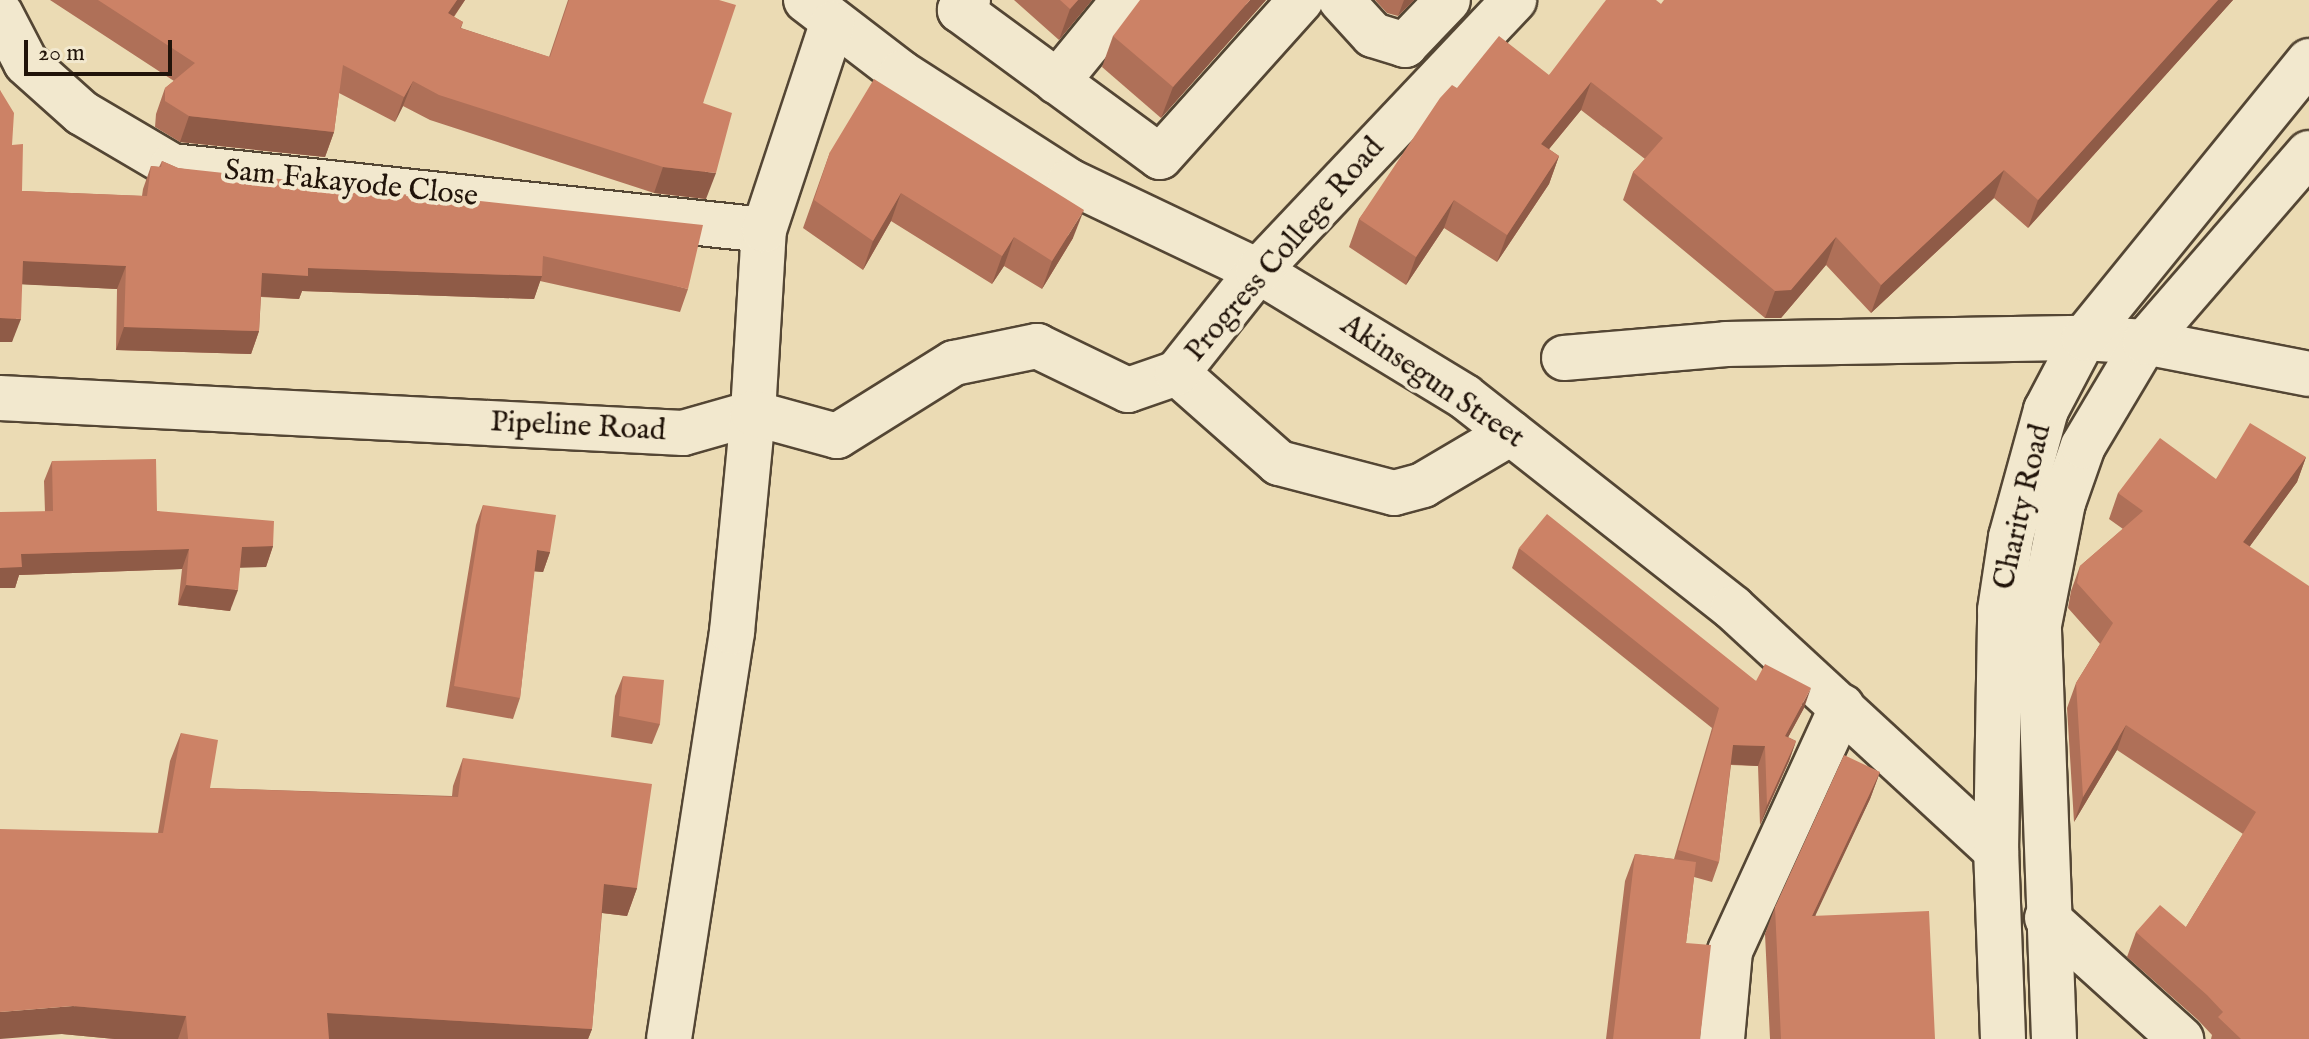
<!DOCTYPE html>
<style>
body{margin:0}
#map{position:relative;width:2309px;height:1039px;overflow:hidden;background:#ebdbb4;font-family:"IM FELL English",serif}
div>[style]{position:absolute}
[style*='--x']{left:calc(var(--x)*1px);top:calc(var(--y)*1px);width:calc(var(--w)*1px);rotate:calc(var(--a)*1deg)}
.roads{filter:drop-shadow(2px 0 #544634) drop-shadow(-2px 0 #544634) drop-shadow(0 2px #544634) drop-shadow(0 -2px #544634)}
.minor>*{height:44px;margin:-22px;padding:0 22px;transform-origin:22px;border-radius:22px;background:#f2e8ce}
.wall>*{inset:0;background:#af7058}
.shaded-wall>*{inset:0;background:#8f5b47}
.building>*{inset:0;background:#cc8266}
span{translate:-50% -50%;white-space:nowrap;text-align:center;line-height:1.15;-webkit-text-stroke:8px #f2e8ce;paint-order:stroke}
.street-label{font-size:30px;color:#21140a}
.scale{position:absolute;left:24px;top:40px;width:148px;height:36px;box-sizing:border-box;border:4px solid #21140a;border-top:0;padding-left:10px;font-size:24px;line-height:28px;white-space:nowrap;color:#21140a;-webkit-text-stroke:6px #f2e8ce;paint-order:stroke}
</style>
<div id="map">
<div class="roads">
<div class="minor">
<i style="--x:806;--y:0;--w:120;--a:37.5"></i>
<i style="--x:901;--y:73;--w:200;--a:32.7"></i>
<i style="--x:1069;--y:181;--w:209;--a:25.5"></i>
<i style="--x:1258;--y:271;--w:242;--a:31.3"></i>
<i style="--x:1465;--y:397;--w:341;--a:38.2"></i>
<i style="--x:1733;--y:608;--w:358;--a:42.7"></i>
<i style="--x:968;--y:0;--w:13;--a:129"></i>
<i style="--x:960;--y:10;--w:248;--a:36.3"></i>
<i style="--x:1160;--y:157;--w:211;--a:-48.1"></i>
<i style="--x:1341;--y:0;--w:47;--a:47.6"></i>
<i style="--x:1373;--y:35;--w:34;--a:17"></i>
<i style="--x:1405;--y:45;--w:62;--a:-46.3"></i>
<i style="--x:0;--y:13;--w:56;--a:62.5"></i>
<i style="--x:26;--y:63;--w:75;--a:41.8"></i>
<i style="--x:82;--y:113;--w:104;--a:30.5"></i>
<i style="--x:172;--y:166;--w:595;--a:6.17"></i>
<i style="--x:1057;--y:82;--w:106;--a:-50.7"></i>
<i style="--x:1564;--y:358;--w:163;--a:-4.9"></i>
<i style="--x:1726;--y:344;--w:358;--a:-1"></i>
<i style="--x:2084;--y:338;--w:61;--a:3.8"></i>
<i style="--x:2145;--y:342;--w:167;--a:11"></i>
<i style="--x:1177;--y:373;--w:136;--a:41.4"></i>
<i style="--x:1279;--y:463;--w:119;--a:14.6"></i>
<i style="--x:1394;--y:493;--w:30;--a:-15"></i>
<i style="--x:1423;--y:485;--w:102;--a:-30.6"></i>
<i style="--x:0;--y:398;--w:684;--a:2.93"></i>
<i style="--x:683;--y:433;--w:73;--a:-15.9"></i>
<i style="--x:753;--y:413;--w:183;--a:-86.6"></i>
<i style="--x:764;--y:230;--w:217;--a:-71.7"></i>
<i style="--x:2047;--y:918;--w:181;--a:42.1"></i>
<i style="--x:669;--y:1039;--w:412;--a:-81.2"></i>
<i style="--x:732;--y:632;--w:220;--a:-84.5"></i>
<i style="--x:753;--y:413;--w:87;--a:15.3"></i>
<i style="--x:837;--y:436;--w:138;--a:-32"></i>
<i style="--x:954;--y:363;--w:85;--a:-11.6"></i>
<i style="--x:1037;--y:346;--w:101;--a:25.8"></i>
<i style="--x:1128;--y:390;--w:52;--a:-19.1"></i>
<i style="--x:1177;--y:373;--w:130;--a:-51.5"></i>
<i style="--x:1258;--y:271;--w:373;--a:-46.6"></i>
<i style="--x:1722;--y:1039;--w:88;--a:-84.8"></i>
<i style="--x:1730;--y:951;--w:269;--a:-65.4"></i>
<i style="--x:2003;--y:1039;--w:188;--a:-92.1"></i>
<i style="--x:1996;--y:851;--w:241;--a:-89"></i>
<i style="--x:2000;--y:610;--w:74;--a:-81.4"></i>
<i style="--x:2011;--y:537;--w:132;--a:-74.6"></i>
<i style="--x:2046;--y:410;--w:81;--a:-62.2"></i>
<i style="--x:2084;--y:338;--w:357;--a:-50.9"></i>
<i style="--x:2054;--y:1039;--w:414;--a:-92.1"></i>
<i style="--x:2039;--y:625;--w:124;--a:-78.9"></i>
<i style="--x:2063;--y:503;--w:60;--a:-70.7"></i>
<i style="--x:2083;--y:446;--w:121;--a:-59.2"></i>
<i style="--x:2145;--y:342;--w:250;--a:-49.1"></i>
</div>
</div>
<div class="wall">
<i style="clip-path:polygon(50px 0,465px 0,454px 17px,463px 22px,461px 28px,549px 57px,568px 0,719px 0,703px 103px,706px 199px,654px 193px,430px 120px,403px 106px,395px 122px,339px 93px,334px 132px,325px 157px,180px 142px,155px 127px,156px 114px,165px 88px,174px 81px)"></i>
<i style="clip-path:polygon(1014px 0,1092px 0,1059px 40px)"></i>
<i style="clip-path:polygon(1266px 0,1161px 118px,1102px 67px,1113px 36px)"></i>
<i style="clip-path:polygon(1375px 0,1414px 0,1398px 16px,1387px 13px)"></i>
<i style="clip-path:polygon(2233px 0,2028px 228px,1994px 198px,1871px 313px,1826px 265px,1781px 318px,1765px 318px,1623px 200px,1633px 172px,1645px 159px,1581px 110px,1549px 149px,1559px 156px,1549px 184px,1497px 262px,1444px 228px,1406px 285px,1349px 247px,1359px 219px,1457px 88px,1549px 75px,1661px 4px)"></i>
<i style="clip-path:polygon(0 90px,22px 191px,142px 196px,143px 189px,151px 166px,159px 167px,162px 161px,178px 168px,326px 192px,688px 289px,680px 312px,540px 281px,534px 299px,302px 291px,299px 299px,261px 297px,259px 331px,251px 354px,116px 350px,117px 289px,22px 284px,12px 342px,0 342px)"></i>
<i style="clip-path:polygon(830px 152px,1073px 238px,1042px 289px,1004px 266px,992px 284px,891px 221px,863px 270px,803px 228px)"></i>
<i style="clip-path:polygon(2306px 457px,2297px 482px,2249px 547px,2309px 1039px,2211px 1039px,2212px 1035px,2198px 1020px,2127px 957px,2136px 932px,2186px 927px,2243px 834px,2117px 750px,2074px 822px,2067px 708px,2076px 683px,2100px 644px,2068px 608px,2071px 591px,2080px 566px,2123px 529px,2109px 519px,2118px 493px,2216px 479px)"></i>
<i style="clip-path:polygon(52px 461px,157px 511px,273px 546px,266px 567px,240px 567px,230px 611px,178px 605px,182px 569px,19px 575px,15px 588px,0 588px,0 512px,45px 512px,44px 481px)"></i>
<i style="clip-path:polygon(483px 505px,550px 552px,543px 572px,534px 571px,520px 698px,513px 719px,446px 707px,476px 525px)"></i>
<i style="clip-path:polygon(1519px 548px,1804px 708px,1788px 737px,1796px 741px,1789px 761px,1760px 825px,1758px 766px,1731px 765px,1719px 862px,1712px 882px,1694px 877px,1686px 943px,1700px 1039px,1606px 1039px,1625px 881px,1635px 854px,1674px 859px,1712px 728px,1512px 568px)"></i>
<i style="clip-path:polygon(623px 676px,660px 724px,652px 744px,611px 737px,615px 696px)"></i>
<i style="clip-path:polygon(181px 733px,210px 788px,452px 796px,453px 786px,463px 758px,637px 888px,627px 916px,602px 913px,592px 1029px,588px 1039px,115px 1039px,62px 1034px,158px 833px,170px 761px)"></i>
<i style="clip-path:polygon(1880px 772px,1870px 799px,1815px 915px,1935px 1039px,1770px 1039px,1765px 934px,1775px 907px)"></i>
</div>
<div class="shaded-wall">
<i style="clip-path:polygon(457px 0,465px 0,438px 39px,448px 13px)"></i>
<i style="clip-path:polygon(1078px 0,1092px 0,1059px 40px,1070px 9px)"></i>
<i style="clip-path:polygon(1250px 0,1266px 0,1161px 118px,1173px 87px)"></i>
<i style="clip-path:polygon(1404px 0,1414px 0,1398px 16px)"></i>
<i style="clip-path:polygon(2218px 0,2233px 0,2028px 228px,2038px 200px)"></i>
<i style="clip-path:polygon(413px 81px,403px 106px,395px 122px,404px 97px)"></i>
<i style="clip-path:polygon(1591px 82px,1581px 110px,1531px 171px,1541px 144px)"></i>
<i style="clip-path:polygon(189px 116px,334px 132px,325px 157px,180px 142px)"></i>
<i style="clip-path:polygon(1559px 156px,1549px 184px,1497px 262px,1507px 235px)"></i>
<i style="clip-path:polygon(663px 167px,716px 173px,706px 199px,654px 193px)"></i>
<i style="clip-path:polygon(2004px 170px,1994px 198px,1871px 313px,1881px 285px)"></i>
<i style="clip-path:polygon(901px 193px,891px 221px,863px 270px,873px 241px)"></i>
<i style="clip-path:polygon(1454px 200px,1444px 228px,1406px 285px,1416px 257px)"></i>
<i style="clip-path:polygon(1084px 210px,1073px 238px,1042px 289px,1052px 261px)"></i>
<i style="clip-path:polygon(1014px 237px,1004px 266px,992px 284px,1002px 256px)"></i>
<i style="clip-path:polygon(1836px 237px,1826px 265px,1781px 318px,1765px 318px,1775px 291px)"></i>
<i style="clip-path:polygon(23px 261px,126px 266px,117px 289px,15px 284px)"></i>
<i style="clip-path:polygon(308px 268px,542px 276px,534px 299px,302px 291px,299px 299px,253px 296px,262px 273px)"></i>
<i style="clip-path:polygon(0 318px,21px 319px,12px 342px,0 342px)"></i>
<i style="clip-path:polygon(124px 327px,259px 331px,251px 354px,116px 350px)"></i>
<i style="clip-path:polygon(2306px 457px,2297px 482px,2234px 568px,2243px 542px)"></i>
<i style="clip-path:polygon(273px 546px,266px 567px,234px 568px,242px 547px)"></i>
<i style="clip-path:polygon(189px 549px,182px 569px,19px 575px,15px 588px,0 588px,0 568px,21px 554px)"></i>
<i style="clip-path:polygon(537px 550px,550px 552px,543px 572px,529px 571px)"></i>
<i style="clip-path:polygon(186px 585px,238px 590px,230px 611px,178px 605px)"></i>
<i style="clip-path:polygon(1811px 688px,1804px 708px,1778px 756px,1785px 736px)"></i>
<i style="clip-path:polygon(2126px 725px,2117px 750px,2074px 822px,2083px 797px)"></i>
<i style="clip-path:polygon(1796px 741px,1789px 761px,1760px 825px,1767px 805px)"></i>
<i style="clip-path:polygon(1733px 745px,1765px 746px,1758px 766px,1726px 764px)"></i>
<i style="clip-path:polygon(1880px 772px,1870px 799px,1803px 942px,1812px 916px)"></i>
<i style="clip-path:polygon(604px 884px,637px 888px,627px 916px,594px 912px)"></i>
<i style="clip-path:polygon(73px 1006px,186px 1016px,178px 1039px,115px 1039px,62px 1034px,0 1039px,0 1012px)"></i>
<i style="clip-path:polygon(327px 1013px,592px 1029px,588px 1039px,318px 1039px)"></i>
</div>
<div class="building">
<i style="clip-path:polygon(98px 0,457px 0,448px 13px,463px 22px,460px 28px,550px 57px,569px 0,719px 0,736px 5px,703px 103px,732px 113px,716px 173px,663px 167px,439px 95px,413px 81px,404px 97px,343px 65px,334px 132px,189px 116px,165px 101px,165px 88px,195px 63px)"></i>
<i style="clip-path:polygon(1060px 0,1078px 0,1070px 9px)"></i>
<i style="clip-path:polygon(1140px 0,1250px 0,1173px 87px,1113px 36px)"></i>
<i style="clip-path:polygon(1606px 0,1656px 0,1661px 4px,1664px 0,2218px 0,2038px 200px,2004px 170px,1881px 285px,1836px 237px,1791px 290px,1775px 291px,1633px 172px,1663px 138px,1591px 82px,1541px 144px,1559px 156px,1507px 235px,1454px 200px,1416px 257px,1359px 219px,1440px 98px,1452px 85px,1457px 88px,1499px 36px,1549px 75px)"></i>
<i style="clip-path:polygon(874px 79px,1084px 210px,1052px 261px,1014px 237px,1002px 256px,901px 193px,873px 241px,814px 200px,830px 152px)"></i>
<i style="clip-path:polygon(0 90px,14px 113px,12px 145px,23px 144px,22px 191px,147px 196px,151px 166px,161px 167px,162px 161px,178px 168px,327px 184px,326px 192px,425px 195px,703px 225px,688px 289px,543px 256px,542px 276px,308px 268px,308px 276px,262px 273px,259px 331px,124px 327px,126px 266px,23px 261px,21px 319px,0 318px)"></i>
<i style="clip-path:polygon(2250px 423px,2306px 457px,2243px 542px,2309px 586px,2309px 1039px,2241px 1039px,2218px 1017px,2223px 1012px,2207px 995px,2136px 932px,2160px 905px,2186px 927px,2256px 812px,2126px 725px,2083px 797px,2076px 683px,2113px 623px,2077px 583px,2080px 566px,2143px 511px,2118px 493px,2160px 438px,2216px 479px)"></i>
<i style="clip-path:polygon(156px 459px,157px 511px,274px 521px,273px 546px,242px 547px,238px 590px,186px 585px,189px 549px,21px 554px,22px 567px,0 568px,0 512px,53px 511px,52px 461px)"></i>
<i style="clip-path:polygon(483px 505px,556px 515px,550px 552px,537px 550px,520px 698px,454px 686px)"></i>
<i style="clip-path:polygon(1547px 514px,1756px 681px,1765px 664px,1811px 688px,1785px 736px,1796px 741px,1767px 805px,1765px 746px,1733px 745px,1719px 862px,1678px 850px,1719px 708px,1519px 548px)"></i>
<i style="clip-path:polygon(623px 676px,664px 680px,660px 724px,619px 716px)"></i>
<i style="clip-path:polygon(181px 733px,218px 740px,210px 788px,458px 797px,463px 758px,652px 784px,637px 888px,604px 884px,592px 1029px,327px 1013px,329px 1039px,188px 1039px,186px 1016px,73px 1006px,0 1012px,0 829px,163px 833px)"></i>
<i style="clip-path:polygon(1844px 755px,1880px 772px,1812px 916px,1929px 911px,1935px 1039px,1781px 1039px,1775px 907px)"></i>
<i style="clip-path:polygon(1635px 854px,1696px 862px,1686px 943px,1711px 945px,1700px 1039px,1613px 1039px)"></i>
</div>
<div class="street-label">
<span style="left:351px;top:184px;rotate:6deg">Sam Fakayode Close</span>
<span style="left:1285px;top:250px;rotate:-49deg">Progress College Road</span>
<span style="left:1432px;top:382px;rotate:34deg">Akinsegun Street</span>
<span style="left:578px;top:427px;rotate:3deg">Pipeline Road</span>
<span style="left:2023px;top:507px;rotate:-77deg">Charity Road</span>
</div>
<div class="scale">20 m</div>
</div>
